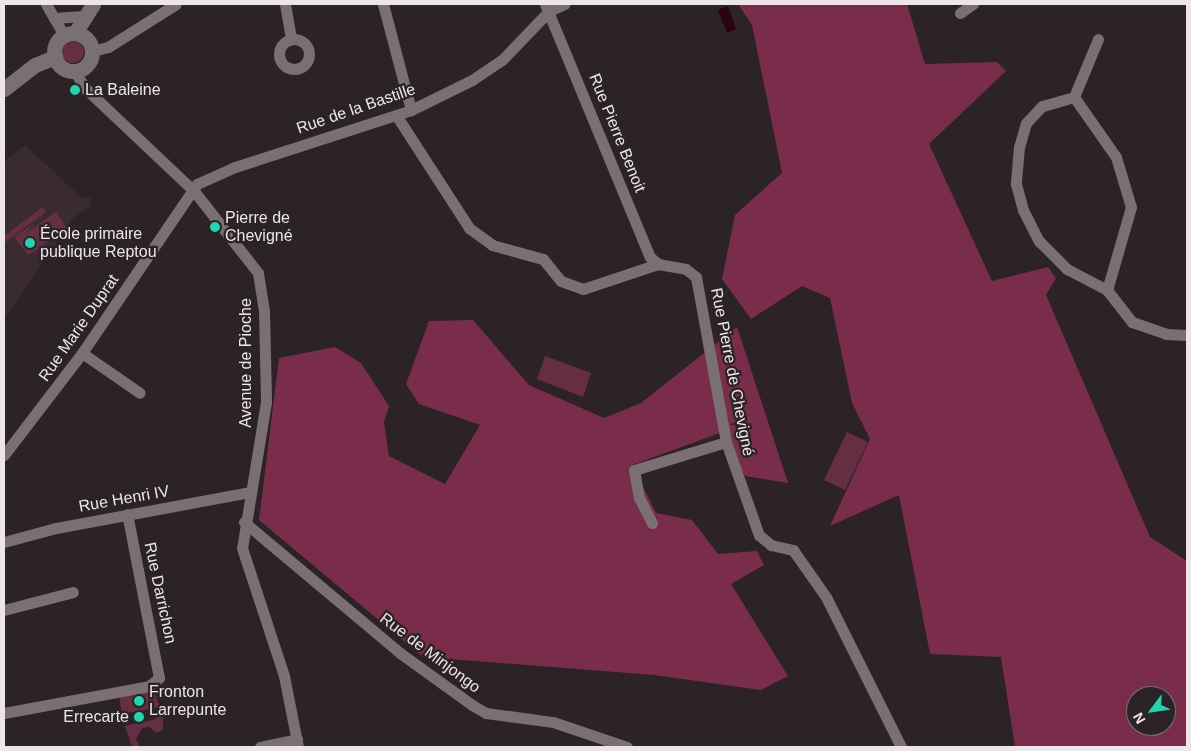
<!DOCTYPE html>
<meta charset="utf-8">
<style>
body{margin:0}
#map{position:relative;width:1191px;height:751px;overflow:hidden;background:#2b2325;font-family:Arial,sans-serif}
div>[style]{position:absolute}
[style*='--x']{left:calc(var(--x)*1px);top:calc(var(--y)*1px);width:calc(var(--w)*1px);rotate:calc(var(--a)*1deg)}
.built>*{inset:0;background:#392b2f}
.green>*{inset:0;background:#662e43}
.round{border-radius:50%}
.forest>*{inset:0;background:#792d4b}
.water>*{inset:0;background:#290313}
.street>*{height:11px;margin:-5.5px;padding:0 5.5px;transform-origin:5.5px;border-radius:5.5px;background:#7a7073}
.street>.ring{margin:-5.5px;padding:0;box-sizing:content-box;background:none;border:11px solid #7a7073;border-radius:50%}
.secondary>*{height:15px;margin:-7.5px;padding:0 7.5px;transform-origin:7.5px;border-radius:7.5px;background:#7a7073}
.secondary>.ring{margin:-7.5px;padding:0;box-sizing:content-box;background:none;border:15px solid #7a7073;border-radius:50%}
.dots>*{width:14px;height:14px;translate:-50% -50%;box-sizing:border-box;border:2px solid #2b2325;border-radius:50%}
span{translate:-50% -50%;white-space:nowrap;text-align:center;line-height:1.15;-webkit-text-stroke:4.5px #2b2325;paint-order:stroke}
.poi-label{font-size:16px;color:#ece6e8}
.left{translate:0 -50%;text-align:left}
.right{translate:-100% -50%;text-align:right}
.street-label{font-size:16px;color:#ece6e8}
.frame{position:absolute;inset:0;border:5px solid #ece6e8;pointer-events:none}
.north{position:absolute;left:1126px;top:686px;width:50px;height:50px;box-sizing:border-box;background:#2b2325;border:1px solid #787173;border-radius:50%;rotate:239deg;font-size:14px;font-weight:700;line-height:20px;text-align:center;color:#ece6e8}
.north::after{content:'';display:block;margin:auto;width:18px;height:22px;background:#20d5b0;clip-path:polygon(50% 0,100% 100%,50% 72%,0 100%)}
</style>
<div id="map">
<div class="built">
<i style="clip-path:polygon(25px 145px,82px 198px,91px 197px,91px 206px,74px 217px,4px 319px,4px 161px)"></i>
</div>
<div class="green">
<i class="round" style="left:62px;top:41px;width:22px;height:22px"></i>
<i style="clip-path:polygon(43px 207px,46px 212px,4px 243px,4px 236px)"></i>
<i style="clip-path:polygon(56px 212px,67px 228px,29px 255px,14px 237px,36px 222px,23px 235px)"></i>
<i style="clip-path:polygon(545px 356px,591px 373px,583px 397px,537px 379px)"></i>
<i style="clip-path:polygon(847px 432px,868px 442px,845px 490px,824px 480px)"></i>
<i style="clip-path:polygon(153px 689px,160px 707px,122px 714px,119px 696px)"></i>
<i style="clip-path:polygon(163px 712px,163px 729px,157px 733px,149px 727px,142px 728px,136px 739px,140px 747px,132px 747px,125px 726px,156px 719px,156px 714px)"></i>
</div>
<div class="forest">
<i style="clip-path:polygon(evenodd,738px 4px,907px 4px,925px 64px,997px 62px,1006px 71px,929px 144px,992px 281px,1048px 267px,1056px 278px,1046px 295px,1150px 537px,1187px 561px,1187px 747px,1015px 747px,1001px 657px,930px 654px,899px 495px,830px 526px,870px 439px,852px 403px,830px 298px,802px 286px,751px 319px,722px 279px,735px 215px,782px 173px,752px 25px,738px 4px,1136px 696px,1166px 696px,1166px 726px,1136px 726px,1136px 696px)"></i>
<i style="clip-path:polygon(473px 320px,529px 385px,604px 418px,641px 403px,737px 327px,788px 483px,745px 476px,720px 433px,632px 465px,656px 513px,692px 520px,718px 554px,757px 551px,764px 565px,731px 584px,788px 676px,761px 690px,654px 675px,423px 657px,259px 520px,279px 358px,335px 347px,361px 363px,389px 406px,384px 422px,389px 456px,445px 484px,480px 425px,419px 404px,406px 384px,429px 321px)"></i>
</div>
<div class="water">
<i style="clip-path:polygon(728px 6px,736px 29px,727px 33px,718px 10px)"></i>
</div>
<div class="street">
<i style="--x:46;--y:4;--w:36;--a:60"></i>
<i style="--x:285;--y:4;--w:36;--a:80"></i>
<i style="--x:383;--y:4;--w:110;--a:75.2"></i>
<i style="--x:545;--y:4;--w:274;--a:67.5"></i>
<i style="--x:650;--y:257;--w:11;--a:41"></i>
<i style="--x:960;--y:13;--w:16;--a:-35"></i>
<i style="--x:54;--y:18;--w:29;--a:-4"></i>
<i style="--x:1098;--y:39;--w:63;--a:112.5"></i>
<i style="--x:1074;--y:97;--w:33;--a:164"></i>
<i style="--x:1042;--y:106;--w:23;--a:133"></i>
<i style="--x:1026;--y:123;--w:25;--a:106"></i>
<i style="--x:1019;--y:147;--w:37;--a:95"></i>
<i style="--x:1016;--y:184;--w:27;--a:75"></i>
<i style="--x:1023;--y:210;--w:35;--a:63"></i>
<i style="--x:1039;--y:241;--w:40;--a:45"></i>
<i style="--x:1067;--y:269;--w:45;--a:27.7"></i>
<i style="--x:1107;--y:290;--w:41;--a:52"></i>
<i style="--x:1132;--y:322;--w:36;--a:19"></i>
<i style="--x:1166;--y:334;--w:21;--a:3"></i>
<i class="ring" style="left:279px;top:39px;width:19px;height:19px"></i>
<i style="--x:92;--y:51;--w:16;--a:-14"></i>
<i style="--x:108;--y:47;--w:80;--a:-32.3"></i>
<i style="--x:74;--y:71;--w:22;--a:56"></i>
<i style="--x:86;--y:89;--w:149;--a:43.4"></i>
<i style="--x:194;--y:191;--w:104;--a:52"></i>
<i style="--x:258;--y:273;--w:38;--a:81"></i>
<i style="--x:264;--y:311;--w:91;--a:88.7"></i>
<i style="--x:266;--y:402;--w:148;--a:99.3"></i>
<i style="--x:242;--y:548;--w:135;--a:71.8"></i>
<i style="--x:284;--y:676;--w:72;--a:78.8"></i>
<i style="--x:1074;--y:97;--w:73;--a:55"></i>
<i style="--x:1116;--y:157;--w:52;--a:73.3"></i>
<i style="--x:1131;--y:207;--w:86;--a:106.1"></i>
<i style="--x:396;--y:115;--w:135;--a:57.1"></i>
<i style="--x:469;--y:228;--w:29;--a:36"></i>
<i style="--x:492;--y:245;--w:53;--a:15.4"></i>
<i style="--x:543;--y:259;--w:28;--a:51"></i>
<i style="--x:561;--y:281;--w:23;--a:20"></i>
<i style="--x:583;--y:289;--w:79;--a:-18.4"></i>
<i style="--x:658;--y:264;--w:28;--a:10"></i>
<i style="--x:686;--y:269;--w:13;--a:39"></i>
<i style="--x:696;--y:277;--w:168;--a:79.7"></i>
<i style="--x:726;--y:442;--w:99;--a:70.5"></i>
<i style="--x:759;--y:535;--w:16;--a:40"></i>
<i style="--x:771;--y:545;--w:23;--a:13"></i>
<i style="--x:793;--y:550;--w:57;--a:54.9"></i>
<i style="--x:826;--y:597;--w:168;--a:63.4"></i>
<i style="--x:82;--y:353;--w:70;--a:34.6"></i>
<i style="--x:4;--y:455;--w:128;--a:-52.6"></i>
<i style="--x:82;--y:353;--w:204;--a:-55.8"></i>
<i style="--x:197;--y:184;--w:42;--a:-24.1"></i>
<i style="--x:235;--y:167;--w:185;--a:-17.9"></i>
<i style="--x:411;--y:110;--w:68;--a:-26.2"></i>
<i style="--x:472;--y:80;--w:36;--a:-34"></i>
<i style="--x:502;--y:60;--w:68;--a:-46.2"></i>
<i style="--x:549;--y:11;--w:17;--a:-24"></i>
<i style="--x:244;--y:522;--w:204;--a:40"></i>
<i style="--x:400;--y:653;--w:89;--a:35.8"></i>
<i style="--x:472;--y:705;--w:16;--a:30"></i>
<i style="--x:486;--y:713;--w:68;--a:7.7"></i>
<i style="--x:553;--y:722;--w:78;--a:18.7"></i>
<i style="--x:652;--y:523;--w:28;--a:-117"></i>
<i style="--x:639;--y:498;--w:28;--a:-100"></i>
<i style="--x:634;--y:470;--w:96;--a:-16.9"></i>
<i style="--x:4;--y:542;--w:54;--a:-15.1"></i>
<i style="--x:56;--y:528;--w:198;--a:-10.5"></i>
<i style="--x:4;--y:610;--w:71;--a:-14.6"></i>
<i style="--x:4;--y:713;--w:147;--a:-10.5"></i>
<i style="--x:149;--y:686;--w:13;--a:-39"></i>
<i style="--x:159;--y:678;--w:167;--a:-101"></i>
<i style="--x:260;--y:747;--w:38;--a:-12"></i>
</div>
<div class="secondary">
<i style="--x:75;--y:33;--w:34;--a:-58"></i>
<i class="ring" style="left:54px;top:33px;width:23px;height:23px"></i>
<i style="--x:4;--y:89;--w:39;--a:-38"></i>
<i style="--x:35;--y:65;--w:22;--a:-22"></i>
</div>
<div class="dots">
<i style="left:75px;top:90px;background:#20d5b0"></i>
<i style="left:215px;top:227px;background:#20d5b0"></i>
<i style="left:30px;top:243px;background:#20d5b0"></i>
<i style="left:139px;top:701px;background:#20d5b0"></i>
<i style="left:139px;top:717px;background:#20d5b0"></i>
</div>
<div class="poi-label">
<span class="left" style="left:85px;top:90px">La Baleine</span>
<span class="left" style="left:225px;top:227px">Pierre de<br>Chevigné</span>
<span class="left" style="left:40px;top:243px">École primaire<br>publique Reptou</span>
<span class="left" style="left:149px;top:701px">Fronton<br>Larrepunte</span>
<span class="right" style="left:129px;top:717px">Errecarte</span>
</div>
<div class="street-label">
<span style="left:356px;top:109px;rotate:-19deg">Rue de la Bastille</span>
<span style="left:617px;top:133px;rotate:68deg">Rue Pierre Benoit</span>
<span style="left:79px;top:328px;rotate:-55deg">Rue Marie Duprat</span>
<span style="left:246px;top:363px;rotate:-90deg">Avenue de Pioche</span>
<span style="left:732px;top:372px;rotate:79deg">Rue Pierre de Chevigné</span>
<span style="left:124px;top:499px;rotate:-10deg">Rue Henri IV</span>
<span style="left:160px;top:593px;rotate:78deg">Rue Darrichon</span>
<span style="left:430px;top:653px;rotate:37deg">Rue de Minjongo</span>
</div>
<div class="frame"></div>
<div class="north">N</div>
</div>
